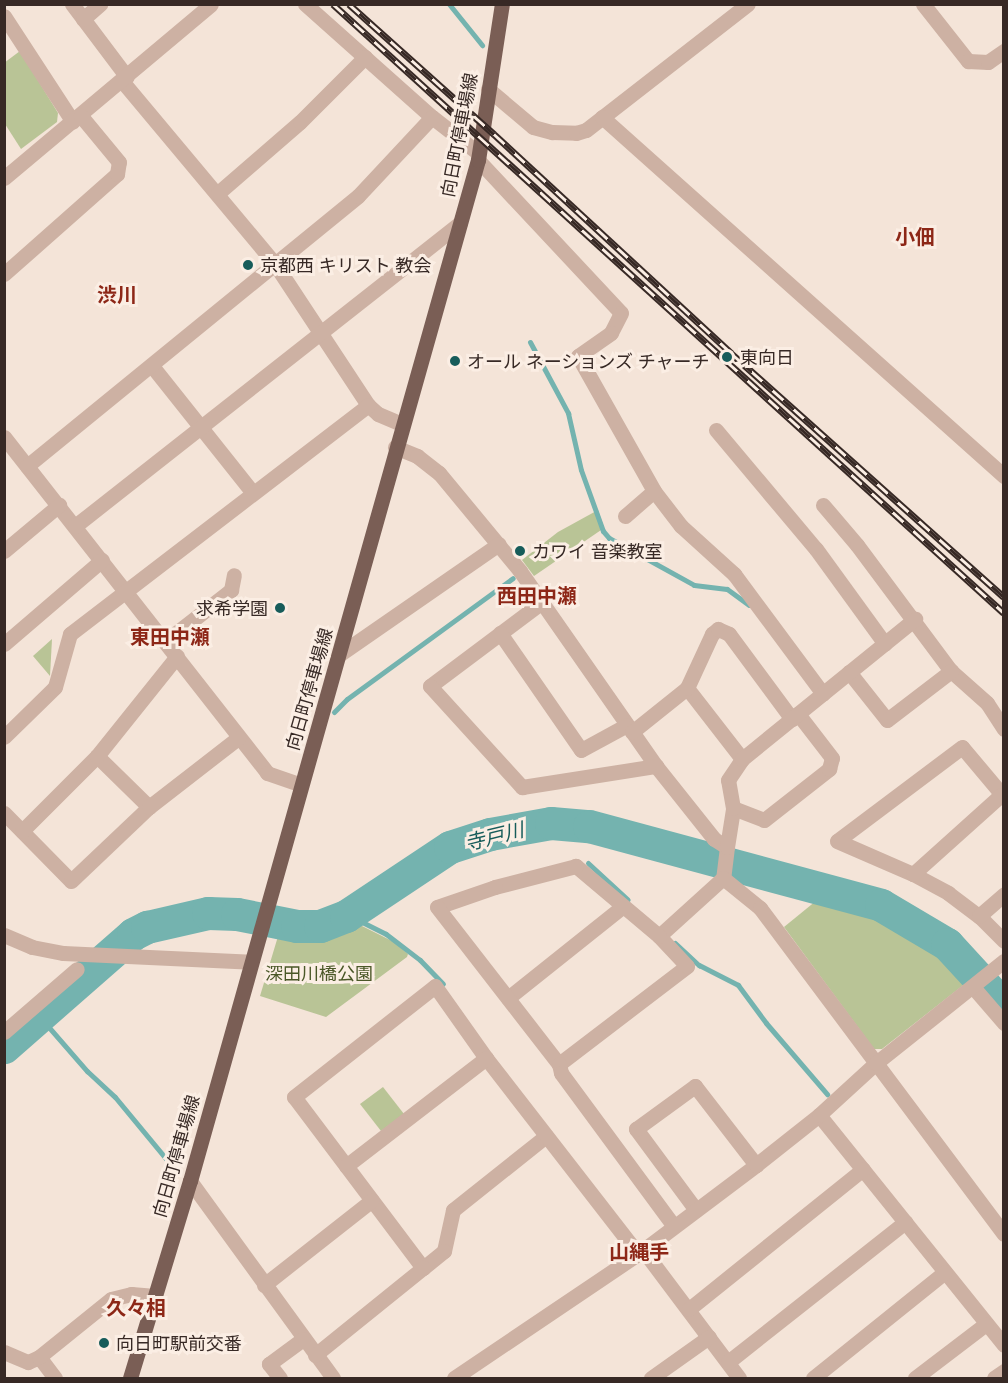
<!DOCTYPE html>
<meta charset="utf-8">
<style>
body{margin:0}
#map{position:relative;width:1008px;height:1383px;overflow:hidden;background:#f4e4d8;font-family:"Noto Sans","Noto Sans JP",sans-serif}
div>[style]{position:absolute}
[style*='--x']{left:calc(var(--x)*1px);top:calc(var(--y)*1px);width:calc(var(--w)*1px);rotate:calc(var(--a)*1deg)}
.green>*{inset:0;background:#b9c496}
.stream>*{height:5px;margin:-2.5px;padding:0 2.5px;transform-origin:2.5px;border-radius:2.5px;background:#74b3af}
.river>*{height:33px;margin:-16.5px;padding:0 16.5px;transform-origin:16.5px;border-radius:16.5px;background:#74b3af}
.minor>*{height:15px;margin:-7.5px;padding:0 7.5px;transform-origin:7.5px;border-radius:7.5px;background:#cdb1a3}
.major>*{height:15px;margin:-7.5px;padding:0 7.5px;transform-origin:7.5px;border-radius:7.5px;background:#7a5e55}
.rail>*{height:7px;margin-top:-3.5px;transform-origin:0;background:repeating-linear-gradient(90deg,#fbeee4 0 14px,#372925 0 28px);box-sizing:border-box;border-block:2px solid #372925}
.dots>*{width:16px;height:16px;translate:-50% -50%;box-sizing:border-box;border:3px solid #fbeee4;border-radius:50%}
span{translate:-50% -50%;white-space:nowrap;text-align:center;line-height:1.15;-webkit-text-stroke:6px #fbeee4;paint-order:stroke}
.street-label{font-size:18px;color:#372925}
.poi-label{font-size:18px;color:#372925}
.left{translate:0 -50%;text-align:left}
.right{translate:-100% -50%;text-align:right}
.park-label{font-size:18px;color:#4a5727}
.neighbourhood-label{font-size:20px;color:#8d2717;font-weight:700}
.water-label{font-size:20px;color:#175c5a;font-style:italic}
.frame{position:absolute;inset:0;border:6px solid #372925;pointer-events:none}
</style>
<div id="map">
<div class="green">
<i style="clip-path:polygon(20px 51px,58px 113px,57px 122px,21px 149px,5px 124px,4px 63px)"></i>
<i style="clip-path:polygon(598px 510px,604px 528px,534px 576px,522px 560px,558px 532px)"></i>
<i style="clip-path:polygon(52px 639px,50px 676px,33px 656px)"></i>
<i style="clip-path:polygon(822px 896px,896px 920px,943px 951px,971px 979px,882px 1049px,874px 1049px,784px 927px)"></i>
<i style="clip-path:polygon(360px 925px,394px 942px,408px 954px,407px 957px,326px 1017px,260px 996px,279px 933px,306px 935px)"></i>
<i style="clip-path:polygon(383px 1087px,404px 1114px,381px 1131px,360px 1104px)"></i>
</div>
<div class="stream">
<i style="--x:449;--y:4;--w:53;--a:51.2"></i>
<i style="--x:530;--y:342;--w:81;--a:61.8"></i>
<i style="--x:568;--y:413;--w:58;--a:77.2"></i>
<i style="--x:581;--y:470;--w:65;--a:70.2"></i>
<i style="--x:603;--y:531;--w:9;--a:49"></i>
<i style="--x:609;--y:538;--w:97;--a:28.9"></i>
<i style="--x:694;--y:585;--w:33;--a:7"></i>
<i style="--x:727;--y:589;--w:27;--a:36"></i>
<i style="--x:334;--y:712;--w:18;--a:-45"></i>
<i style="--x:347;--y:699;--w:205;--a:-36.1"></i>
<i style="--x:588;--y:863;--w:54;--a:42.8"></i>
<i style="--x:348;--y:915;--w:42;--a:26.6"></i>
<i style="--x:386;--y:934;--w:43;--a:37.4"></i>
<i style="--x:420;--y:960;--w:33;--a:46"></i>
<i style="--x:675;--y:943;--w:33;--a:43"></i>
<i style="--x:699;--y:965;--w:44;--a:27.1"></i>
<i style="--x:738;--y:985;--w:47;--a:53.6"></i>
<i style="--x:766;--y:1023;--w:94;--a:49.3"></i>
<i style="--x:40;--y:1017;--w:72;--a:49"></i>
<i style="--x:87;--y:1071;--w:38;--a:43"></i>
<i style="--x:115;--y:1097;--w:89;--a:50.4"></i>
</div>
<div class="river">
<i style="--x:4;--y:1047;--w:171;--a:-41.2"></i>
<i style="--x:133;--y:934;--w:16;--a:-27"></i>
<i style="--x:147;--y:927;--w:63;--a:-12.9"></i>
<i style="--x:208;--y:913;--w:29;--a:2"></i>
<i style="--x:237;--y:914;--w:61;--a:11.3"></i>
<i style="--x:297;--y:926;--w:23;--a:0"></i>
<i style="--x:320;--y:926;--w:28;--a:-21"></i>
<i style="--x:346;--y:916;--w:125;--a:-33.6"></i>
<i style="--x:450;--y:847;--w:42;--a:-18"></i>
<i style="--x:490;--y:834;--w:62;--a:-10.2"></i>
<i style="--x:551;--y:823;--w:38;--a:5"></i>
<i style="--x:589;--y:826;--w:302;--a:15.1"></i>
<i style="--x:881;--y:905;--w:77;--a:30.6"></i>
<i style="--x:947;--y:944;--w:84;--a:47.4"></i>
</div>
<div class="minor">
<i style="--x:72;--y:4;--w:91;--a:53"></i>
<i style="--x:305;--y:4;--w:170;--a:41.7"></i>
<i style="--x:432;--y:117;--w:58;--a:38"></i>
<i style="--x:923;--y:4;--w:73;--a:51.7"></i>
<i style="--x:968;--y:61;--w:20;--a:3"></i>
<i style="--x:988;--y:62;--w:19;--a:-35"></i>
<i style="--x:4;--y:16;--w:126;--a:56.9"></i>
<i style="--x:83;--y:19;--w:23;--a:-41"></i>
<i style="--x:122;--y:81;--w:239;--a:50.1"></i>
<i style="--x:275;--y:264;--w:169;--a:56.6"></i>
<i style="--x:368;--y:405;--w:13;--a:42"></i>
<i style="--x:378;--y:414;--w:25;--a:23"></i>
<i style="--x:488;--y:89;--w:59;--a:40.2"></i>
<i style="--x:533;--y:127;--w:20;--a:15"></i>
<i style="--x:552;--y:132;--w:24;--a:2"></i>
<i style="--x:576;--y:133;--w:10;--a:-17"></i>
<i style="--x:586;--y:130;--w:205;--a:-37.9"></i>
<i style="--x:602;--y:117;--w:539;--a:41.77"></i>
<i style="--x:478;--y:160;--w:209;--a:46.9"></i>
<i style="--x:621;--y:313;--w:22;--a:117"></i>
<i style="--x:611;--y:333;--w:40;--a:145.1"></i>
<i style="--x:578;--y:356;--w:155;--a:60.6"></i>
<i style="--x:654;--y:491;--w:44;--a:52.4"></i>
<i style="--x:681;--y:526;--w:72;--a:42.2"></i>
<i style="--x:734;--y:574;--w:149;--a:53.4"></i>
<i style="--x:4;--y:178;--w:270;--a:-40"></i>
<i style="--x:218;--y:193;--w:108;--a:-40.9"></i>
<i style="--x:300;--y:122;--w:92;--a:-45"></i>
<i style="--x:4;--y:274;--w:151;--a:-41.5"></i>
<i style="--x:117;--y:174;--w:12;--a:-81"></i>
<i style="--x:119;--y:162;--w:60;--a:-129.6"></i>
<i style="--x:152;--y:366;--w:162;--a:51.5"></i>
<i style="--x:716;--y:430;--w:155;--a:50"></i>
<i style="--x:816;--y:549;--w:117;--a:54"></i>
<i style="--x:4;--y:437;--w:427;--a:51.9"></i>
<i style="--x:267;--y:773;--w:36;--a:19"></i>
<i style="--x:395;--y:447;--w:24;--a:22"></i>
<i style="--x:417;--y:456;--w:28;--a:38"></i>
<i style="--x:439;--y:473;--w:127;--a:50.4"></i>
<i style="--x:520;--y:571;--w:238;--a:55.1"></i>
<i style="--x:656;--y:766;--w:93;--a:51.5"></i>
<i style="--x:714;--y:839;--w:15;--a:32"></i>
<i style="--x:727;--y:847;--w:31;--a:97"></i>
<i style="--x:723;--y:878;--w:48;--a:39"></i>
<i style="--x:760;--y:908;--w:407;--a:53.2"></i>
<i style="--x:27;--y:466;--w:427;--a:-39.2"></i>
<i style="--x:358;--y:196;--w:108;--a:-46.9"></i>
<i style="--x:823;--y:505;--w:52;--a:49.6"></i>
<i style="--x:857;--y:545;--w:157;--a:53.3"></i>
<i style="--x:951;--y:671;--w:48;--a:41.6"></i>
<i style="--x:987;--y:703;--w:31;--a:57"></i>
<i style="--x:625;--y:516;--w:38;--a:-41"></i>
<i style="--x:75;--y:526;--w:490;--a:-38.2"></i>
<i style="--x:4;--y:551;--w:72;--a:-39.9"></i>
<i style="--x:542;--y:602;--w:140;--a:143.1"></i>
<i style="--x:430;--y:686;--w:137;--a:47.7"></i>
<i style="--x:522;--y:787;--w:136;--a:-8.9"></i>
<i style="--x:500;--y:633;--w:142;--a:55.3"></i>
<i style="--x:581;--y:750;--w:52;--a:-28.5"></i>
<i style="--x:166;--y:641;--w:83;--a:-38.1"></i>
<i style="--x:231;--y:590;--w:15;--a:-79"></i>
<i style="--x:4;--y:644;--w:129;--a:-40.6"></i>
<i style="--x:340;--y:654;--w:193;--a:-34.7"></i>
<i style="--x:849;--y:672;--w:61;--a:51.6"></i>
<i style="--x:887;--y:720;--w:81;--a:-37.4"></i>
<i style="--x:687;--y:688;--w:90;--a:52.2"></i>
<i style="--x:632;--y:732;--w:70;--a:-38.7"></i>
<i style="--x:687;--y:688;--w:60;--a:-65.2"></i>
<i style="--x:712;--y:634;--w:8;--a:-40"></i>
<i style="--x:718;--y:629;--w:12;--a:24"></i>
<i style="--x:729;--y:634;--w:106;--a:53.5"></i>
<i style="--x:4;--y:737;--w:71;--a:-44.4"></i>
<i style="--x:55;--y:687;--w:55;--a:-74.2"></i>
<i style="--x:70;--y:634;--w:376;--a:-37.5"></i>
<i style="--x:97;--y:756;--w:73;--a:44.4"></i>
<i style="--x:1004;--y:797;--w:65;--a:-130"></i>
<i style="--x:962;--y:747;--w:156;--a:143.1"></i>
<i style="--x:837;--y:841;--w:83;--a:23.5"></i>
<i style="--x:913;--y:874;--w:40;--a:28"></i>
<i style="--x:948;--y:893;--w:39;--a:37"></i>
<i style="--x:979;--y:916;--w:35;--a:45"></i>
<i style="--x:733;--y:808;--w:33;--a:21"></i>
<i style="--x:764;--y:820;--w:83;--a:-38.1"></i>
<i style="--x:829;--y:769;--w:11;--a:-75"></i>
<i style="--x:832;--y:758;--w:56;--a:-127.7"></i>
<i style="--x:4;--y:813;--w:95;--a:45.4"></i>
<i style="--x:71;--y:881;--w:108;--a:-43.5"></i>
<i style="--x:149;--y:807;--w:113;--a:-37.8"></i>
<i style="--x:22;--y:831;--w:106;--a:-45"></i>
<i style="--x:97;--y:756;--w:128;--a:-51.3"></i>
<i style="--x:727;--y:847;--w:39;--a:-81"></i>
<i style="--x:733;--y:808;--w:28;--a:-100"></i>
<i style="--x:728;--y:780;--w:25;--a:-56"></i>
<i style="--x:742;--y:759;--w:223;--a:-39"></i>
<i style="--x:913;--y:874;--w:118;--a:-41.9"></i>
<i style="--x:979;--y:916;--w:33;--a:-41"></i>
<i style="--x:4;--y:935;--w:30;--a:23"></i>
<i style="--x:32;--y:947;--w:32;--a:11"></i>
<i style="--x:63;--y:953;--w:188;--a:2.7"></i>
<i style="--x:659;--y:936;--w:86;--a:-42.2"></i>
<i style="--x:973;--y:987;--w:48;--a:49.3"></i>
<i style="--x:508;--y:998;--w:146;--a:-38.6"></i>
<i style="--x:4;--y:1032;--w:96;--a:-40.8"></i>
<i style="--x:559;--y:1064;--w:161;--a:-37.4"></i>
<i style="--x:687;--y:966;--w:41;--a:-133"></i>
<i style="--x:659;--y:936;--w:109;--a:-139.9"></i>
<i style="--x:576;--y:866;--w:84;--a:165.5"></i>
<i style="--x:495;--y:887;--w:61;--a:161"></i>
<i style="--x:437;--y:907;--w:199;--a:52.2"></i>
<i style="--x:559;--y:1064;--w:9;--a:77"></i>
<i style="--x:561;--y:1073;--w:190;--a:53.6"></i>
<i style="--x:819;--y:1115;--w:295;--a:51.2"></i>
<i style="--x:546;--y:1136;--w:119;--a:141.5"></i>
<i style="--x:453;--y:1210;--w:42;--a:102.4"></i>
<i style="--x:444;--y:1251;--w:27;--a:141"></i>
<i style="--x:423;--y:1268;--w:214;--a:-127"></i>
<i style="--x:294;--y:1097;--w:179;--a:-38.2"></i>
<i style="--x:435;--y:986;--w:88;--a:54.7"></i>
<i style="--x:486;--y:1058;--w:248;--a:52.2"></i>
<i style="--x:346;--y:1166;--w:177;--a:-37.6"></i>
<i style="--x:190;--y:1181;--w:243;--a:54"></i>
<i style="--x:696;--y:1210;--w:101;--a:-126.5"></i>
<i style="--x:636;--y:1129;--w:73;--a:-36.1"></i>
<i style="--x:695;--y:1086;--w:100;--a:52.3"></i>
<i style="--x:643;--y:1250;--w:160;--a:53.1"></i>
<i style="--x:264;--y:1285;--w:137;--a:-38.2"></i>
<i style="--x:689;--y:1309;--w:223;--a:-38.8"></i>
<i style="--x:4;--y:1352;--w:26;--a:23"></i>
<i style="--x:28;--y:1362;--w:12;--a:-24"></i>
<i style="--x:315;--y:1355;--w:139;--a:-38.9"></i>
<i style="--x:728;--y:1362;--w:226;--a:-38.3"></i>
<i style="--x:55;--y:1378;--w:26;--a:-127"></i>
<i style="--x:39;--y:1357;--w:92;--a:-38.9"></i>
<i style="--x:111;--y:1299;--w:21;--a:-14"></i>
<i style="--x:131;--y:1294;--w:24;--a:5"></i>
<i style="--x:280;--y:1378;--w:18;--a:-128"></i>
<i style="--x:269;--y:1364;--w:42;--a:-36.3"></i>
<i style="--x:454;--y:1378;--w:222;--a:-34"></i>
<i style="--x:638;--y:1254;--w:148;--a:-37"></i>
<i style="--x:756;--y:1165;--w:80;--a:-38.4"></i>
<i style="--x:819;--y:1115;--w:77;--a:-42.4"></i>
<i style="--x:876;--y:1063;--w:164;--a:-38.6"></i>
<i style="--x:651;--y:1378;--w:71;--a:-35.3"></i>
<i style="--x:813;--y:1378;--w:169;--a:-38.8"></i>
<i style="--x:915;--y:1378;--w:89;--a:-37.3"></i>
<i style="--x:994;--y:1378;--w:12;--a:-35"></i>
</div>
<div class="major">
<i style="--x:130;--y:1378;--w:206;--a:-73.1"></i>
<i style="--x:190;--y:1181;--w:1061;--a:-74.25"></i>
<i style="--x:478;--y:160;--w:158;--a:-81.3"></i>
</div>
<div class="rail">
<i style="--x:333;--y:4;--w:906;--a:42.23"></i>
<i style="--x:349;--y:4;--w:195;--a:41.9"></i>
<i style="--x:494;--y:134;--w:323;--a:42.7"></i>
<i style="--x:731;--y:353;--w:366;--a:41.8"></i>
</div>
<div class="dots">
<i style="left:248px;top:265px;background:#175c5a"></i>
<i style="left:727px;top:357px;background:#175c5a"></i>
<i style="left:455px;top:361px;background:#175c5a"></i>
<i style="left:520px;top:551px;background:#175c5a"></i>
<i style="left:280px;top:608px;background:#175c5a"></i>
<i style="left:104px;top:1343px;background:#175c5a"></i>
</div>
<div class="street-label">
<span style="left:459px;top:135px;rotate:-79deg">向日町停車場線</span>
<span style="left:309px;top:689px;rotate:-74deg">向日町停車場線</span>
<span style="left:176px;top:1156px;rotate:-74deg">向日町停車場線</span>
</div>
<div class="poi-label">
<span class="left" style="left:260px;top:265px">京都西 キリスト 教会</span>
<span class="left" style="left:740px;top:357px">東向日</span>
<span class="left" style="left:467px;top:361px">オール ネーションズ チャーチ</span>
<span class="left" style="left:532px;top:551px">カワイ 音楽教室</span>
<span class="right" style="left:268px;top:608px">求希学園</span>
<span class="left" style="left:116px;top:1343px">向日町駅前交番</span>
</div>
<div class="park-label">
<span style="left:319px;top:973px">深田川橋公園</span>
</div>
<div class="neighbourhood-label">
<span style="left:915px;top:236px">小佃</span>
<span style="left:117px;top:294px">渋川</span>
<span style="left:537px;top:595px">西田中瀬</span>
<span style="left:170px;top:636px">東田中瀬</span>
<span style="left:639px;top:1251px">山縄手</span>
<span style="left:136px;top:1307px">久々相</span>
</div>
<div class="water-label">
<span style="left:494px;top:836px;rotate:-14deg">寺戸川</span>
</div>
<div class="frame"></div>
</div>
